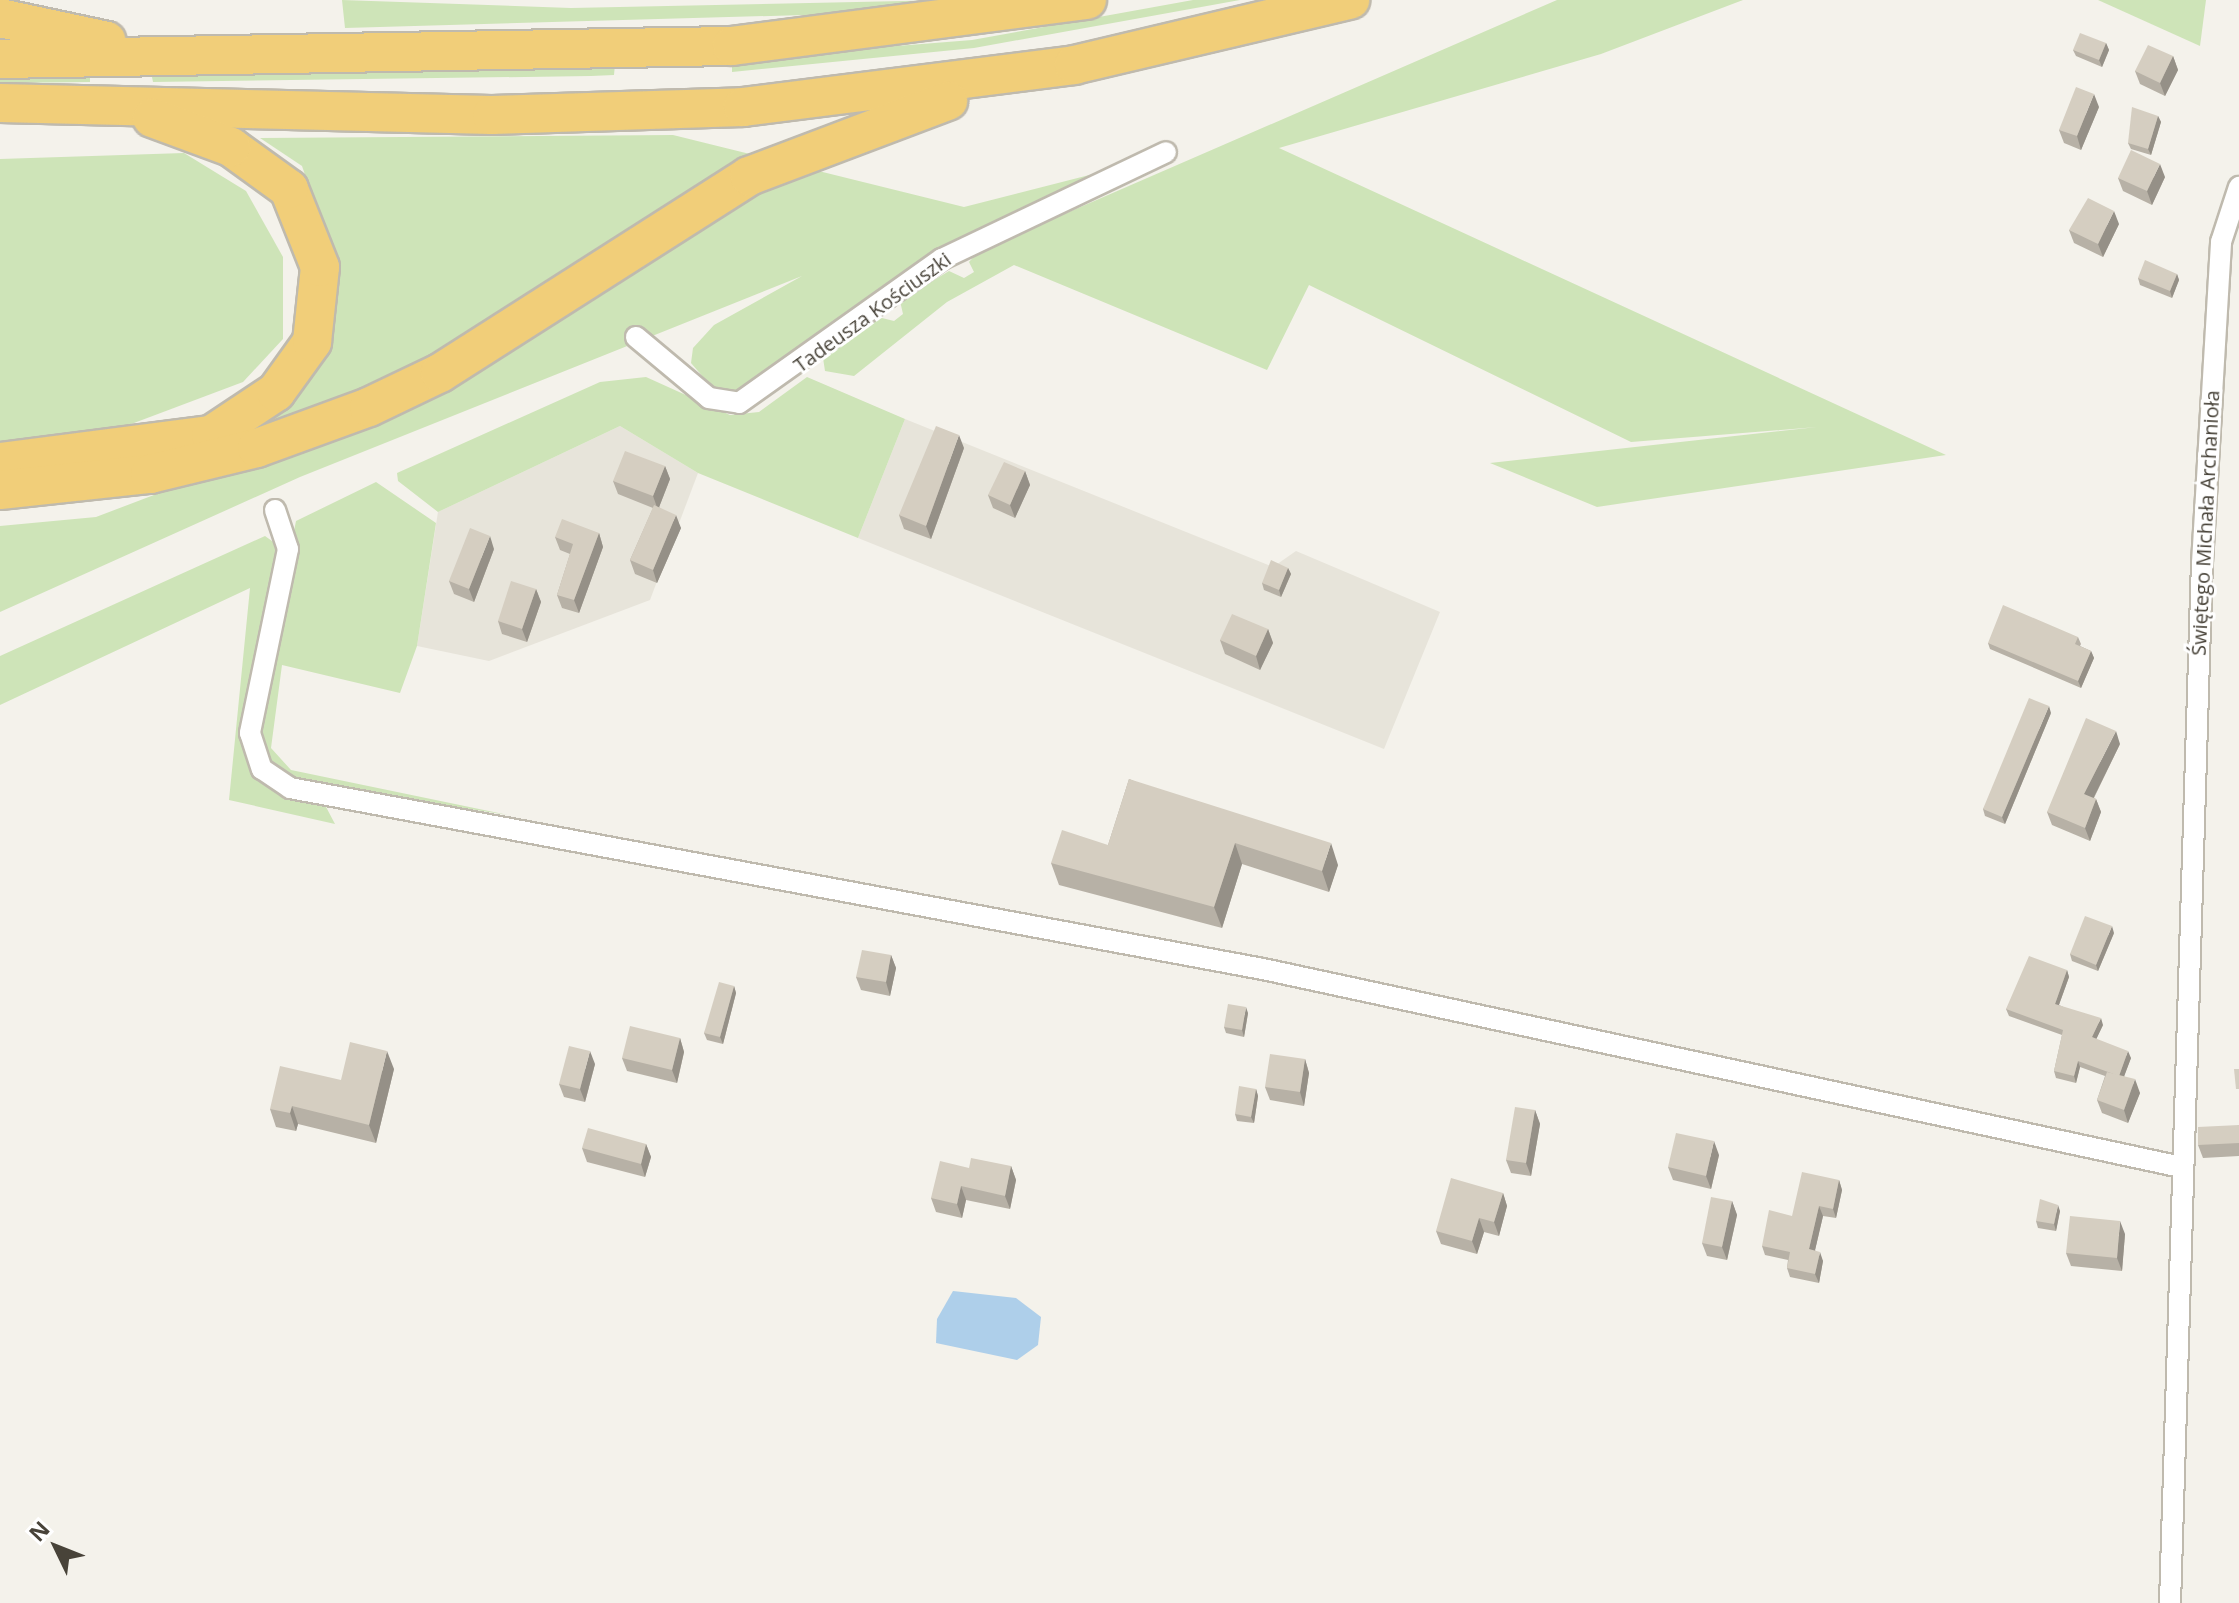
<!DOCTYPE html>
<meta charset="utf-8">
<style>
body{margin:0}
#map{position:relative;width:2239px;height:1603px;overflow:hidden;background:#f4f2eb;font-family:"Open Sans",sans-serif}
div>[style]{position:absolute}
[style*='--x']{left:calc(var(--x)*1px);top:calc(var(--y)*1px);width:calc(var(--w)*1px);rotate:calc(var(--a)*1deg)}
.residential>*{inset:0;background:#e7e4da}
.green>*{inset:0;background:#cee4b8}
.water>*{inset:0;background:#aecfea}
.roads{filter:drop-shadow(2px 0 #bfbaae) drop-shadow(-2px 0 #bfbaae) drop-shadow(0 2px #bfbaae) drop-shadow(0 -2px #bfbaae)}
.street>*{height:20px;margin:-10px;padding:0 10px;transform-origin:10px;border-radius:10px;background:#fff}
.highway>*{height:38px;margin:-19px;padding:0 19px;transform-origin:19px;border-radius:19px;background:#f1ce79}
.wall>*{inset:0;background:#b7b1a6}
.shaded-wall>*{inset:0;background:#959087}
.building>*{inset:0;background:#d5cec1}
span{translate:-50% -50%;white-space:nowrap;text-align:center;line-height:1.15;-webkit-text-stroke:6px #fff;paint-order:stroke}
.street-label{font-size:20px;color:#484339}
.north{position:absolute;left:16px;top:1507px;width:80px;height:80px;-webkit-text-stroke:6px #fff;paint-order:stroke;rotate:313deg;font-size:22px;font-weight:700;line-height:32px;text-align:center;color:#484339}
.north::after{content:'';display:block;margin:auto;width:28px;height:36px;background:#484339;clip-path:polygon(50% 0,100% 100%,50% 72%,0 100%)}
</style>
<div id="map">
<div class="residential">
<i style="clip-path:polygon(905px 419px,1273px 567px,1296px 551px,1440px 612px,1384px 749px,858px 538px)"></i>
<i style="clip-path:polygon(620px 426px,698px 473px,650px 600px,489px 661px,417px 646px,438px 512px)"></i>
</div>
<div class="green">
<i style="clip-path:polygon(342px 0,571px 8px,951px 0,838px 14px,345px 28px)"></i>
<i style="clip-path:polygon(1193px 0,1240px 0,974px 48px,732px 72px,732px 59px,972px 40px)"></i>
<i style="clip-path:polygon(1557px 0,1743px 0,1601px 54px,1279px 148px,1946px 455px,1597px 507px,1490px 463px,1817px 427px,1631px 442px,1309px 285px,1267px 370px,1014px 265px,947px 302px,854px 376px,825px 371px,823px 358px,878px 317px,894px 321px,903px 314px,900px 301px,949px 271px,964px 278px,974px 272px,969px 262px,979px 251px)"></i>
<i style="clip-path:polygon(2098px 0,2206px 0,2200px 46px)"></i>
<i style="clip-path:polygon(615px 64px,614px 75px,591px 76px,153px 82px,151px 72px)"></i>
<i style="clip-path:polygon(90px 73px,90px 82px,0 83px,0 74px)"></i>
<i style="clip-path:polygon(673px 135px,964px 207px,1105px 171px,937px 250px,745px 388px,727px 393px,710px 385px,691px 363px,693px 348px,714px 325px,802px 276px,300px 477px,0 612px,0 526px,96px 517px,275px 449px,274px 415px,315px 367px,335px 314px,339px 274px,302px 166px,260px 138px)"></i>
<i style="clip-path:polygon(184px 153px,246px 191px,283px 257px,283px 339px,243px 382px,118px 429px,0 444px,0 159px)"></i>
<i style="clip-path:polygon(646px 377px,730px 415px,759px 412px,807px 377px,905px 419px,858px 538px,698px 473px,620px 426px,438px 512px,398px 481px,397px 473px,600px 382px)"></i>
<i style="clip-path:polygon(376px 482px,436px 523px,417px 646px,400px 693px,282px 665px,271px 748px,291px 770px,508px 815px,290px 781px,262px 754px,256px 721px,296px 521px)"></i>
<i style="clip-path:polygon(265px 536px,279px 546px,246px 750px,325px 805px,335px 824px,229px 800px,250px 588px,0 705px,0 656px)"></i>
</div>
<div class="water">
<i style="clip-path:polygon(953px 1291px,1016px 1298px,1041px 1317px,1038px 1345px,1017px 1360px,936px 1343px,937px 1319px)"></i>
</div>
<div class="roads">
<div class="street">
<i style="--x:636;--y:337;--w:95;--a:39.9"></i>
<i style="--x:709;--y:398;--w:30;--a:9"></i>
<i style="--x:739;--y:403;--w:249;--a:-35.4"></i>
<i style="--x:942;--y:259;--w:248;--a:-25.5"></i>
<i style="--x:275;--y:510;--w:41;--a:71.6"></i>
<i style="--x:288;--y:549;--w:188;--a:101.7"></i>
<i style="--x:250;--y:733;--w:38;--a:72"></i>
<i style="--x:262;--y:769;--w:34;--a:34"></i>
<i style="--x:290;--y:788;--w:990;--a:10.54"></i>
<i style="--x:1263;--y:969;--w:939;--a:12.17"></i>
<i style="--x:2170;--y:1603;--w:1040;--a:-88.24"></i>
<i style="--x:2202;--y:563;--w:322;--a:-86.6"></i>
<i style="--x:2221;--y:242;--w:58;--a:-71.9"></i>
</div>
<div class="highway">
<i style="--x:0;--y:18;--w:109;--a:12.1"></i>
<i style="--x:0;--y:59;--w:732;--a:-1.02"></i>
<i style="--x:732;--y:46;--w:358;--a:-7.4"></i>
<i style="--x:0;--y:103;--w:492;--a:1.4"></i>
<i style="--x:492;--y:115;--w:251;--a:-1.8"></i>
<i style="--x:743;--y:107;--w:334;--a:-7.2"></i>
<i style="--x:1074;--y:65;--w:284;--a:-13.3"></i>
<i style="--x:0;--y:462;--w:213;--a:-7.3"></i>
<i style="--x:211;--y:435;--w:78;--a:-33.5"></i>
<i style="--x:276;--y:392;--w:62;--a:-54.2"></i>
<i style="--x:312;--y:342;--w:75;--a:-83.9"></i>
<i style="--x:320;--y:267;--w:84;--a:-111.7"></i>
<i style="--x:289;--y:189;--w:72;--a:-144.1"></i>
<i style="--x:231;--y:147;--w:84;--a:-159.8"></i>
<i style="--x:0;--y:490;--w:151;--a:-6.1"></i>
<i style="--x:150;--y:474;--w:110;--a:-13.7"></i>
<i style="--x:257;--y:448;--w:119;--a:-20.1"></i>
<i style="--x:369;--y:407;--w:79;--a:-25.6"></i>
<i style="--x:440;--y:373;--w:366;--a:-32.5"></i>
<i style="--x:749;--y:176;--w:213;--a:-20.7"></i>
</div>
</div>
<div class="wall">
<i style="clip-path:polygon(2106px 43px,2109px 50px,2102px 67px,2076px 56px,2073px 50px)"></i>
<i style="clip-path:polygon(2173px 56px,2178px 70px,2165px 96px,2140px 84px,2135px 71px)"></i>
<i style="clip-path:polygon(2099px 107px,2081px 150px,2064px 143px,2059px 130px)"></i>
<i style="clip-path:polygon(2158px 116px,2161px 122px,2151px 155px,2131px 149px,2128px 143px)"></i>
<i style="clip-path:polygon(2165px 177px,2152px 205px,2123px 191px,2118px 178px)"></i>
<i style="clip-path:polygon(2119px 224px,2103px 257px,2074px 243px,2069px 230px)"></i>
<i style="clip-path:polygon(2177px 274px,2179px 280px,2172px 298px,2140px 285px,2138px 278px)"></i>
<i style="clip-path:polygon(964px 448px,931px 539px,904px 529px,899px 515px)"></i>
<i style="clip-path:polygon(665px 466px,670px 479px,659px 507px,681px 528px,657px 583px,635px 574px,630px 560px,653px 508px,618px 494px,613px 481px)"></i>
<i style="clip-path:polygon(1025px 471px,1030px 485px,1015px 518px,993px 508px,988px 495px)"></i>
<i style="clip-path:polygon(599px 533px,603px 547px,579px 613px,562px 608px,557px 595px,570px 554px,560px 550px,555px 537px)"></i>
<i style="clip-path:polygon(494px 549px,474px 602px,454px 594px,449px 581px)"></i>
<i style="clip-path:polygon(1288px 568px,1291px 574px,1281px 597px,1264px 590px,1262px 583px)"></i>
<i style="clip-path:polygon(536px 589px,541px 602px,527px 642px,502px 634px,498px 621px)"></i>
<i style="clip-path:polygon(1268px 629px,1273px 643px,1260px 670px,1225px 654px,1220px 640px)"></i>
<i style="clip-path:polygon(2078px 637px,2081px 644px,2080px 646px,2091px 651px,2094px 658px,2081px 688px,1990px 649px,1988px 643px)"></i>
<i style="clip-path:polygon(2051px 713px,2005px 824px,1985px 816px,1983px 809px)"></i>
<i style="clip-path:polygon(2120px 744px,2094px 798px,2096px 799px,2101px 812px,2090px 841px,2052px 825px,2047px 812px)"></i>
<i style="clip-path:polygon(1129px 779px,1338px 865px,1329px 892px,1242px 864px,1222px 928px,1059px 885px,1051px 863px,1108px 845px)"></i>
<i style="clip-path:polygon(2114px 933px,2098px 971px,2072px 961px,2070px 954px)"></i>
<i style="clip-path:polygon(891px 955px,896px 968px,890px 996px,861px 990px,856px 977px)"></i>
<i style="clip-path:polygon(2067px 970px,2069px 977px,2059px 1005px,2103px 1025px,2096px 1039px,2131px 1058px,2124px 1076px,2140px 1093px,2128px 1123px,2102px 1113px,2097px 1100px,2105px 1076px,2080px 1067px,2076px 1083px,2056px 1078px,2054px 1071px,2062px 1035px,2009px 1016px,2006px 1009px)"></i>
<i style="clip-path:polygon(734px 986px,736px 993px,723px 1044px,707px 1040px,704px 1033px)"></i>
<i style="clip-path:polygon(1248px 1013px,1244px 1037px,1226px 1033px,1224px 1027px)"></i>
<i style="clip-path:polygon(680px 1038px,684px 1052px,677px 1083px,627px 1071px,622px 1058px)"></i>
<i style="clip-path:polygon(1305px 1059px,1309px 1073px,1304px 1106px,1270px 1100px,1265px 1087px)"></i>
<i style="clip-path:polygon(595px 1064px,585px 1102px,564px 1097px,559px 1084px)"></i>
<i style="clip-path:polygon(394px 1069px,376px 1143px,298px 1124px,296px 1131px,276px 1127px,270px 1109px,341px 1080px)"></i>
<i style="clip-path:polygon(1256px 1089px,1258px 1096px,1254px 1123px,1237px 1121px,1235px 1114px)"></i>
<i style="clip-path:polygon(1535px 1110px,1540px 1124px,1531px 1176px,1511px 1173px,1506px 1160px)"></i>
<i style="clip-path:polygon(2239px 1125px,2239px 1156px,2203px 1158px,2198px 1145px)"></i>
<i style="clip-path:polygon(646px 1144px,651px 1157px,645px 1177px,587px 1162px,582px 1148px)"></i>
<i style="clip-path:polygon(1719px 1155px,1711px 1189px,1673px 1180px,1668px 1167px)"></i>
<i style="clip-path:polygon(1011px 1166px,1016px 1180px,1010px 1209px,966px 1200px,962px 1218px,936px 1212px,931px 1198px,969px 1168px)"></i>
<i style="clip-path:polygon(1839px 1180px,1842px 1190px,1836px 1218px,1823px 1216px,1815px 1250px,1823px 1261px,1819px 1283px,1790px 1277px,1787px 1268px,1788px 1260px,1765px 1255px,1762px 1246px)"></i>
<i style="clip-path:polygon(1503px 1193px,1507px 1206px,1499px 1236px,1484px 1232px,1477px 1254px,1441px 1244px,1436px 1231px)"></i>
<i style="clip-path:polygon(1732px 1201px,1737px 1215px,1727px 1260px,1707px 1256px,1702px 1243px)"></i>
<i style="clip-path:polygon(2060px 1211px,2056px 1231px,2038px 1228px,2036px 1221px)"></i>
<i style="clip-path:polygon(2125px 1234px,2122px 1271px,2071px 1266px,2066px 1253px)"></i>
</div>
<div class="shaded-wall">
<i style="clip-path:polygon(2106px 43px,2109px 50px,2102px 67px,2099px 60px)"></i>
<i style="clip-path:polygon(2173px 56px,2178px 70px,2165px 96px,2160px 83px)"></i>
<i style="clip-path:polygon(2094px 94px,2099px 107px,2081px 150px,2077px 136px)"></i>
<i style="clip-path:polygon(2158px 116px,2161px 122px,2151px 155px,2148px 149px)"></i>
<i style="clip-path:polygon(2160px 164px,2165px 177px,2152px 205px,2147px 191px)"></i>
<i style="clip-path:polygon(2114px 211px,2119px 224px,2103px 257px,2098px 244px)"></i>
<i style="clip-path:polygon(2177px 274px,2179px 280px,2172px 298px,2170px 291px)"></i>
<i style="clip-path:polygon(959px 435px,964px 448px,931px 539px,926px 526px)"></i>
<i style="clip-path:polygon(665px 466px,670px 479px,658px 510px,653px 496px)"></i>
<i style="clip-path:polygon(1025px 471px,1030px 485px,1015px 518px,1010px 505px)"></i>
<i style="clip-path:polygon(676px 515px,681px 528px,657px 583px,653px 570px)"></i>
<i style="clip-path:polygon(599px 533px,603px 547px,579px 613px,574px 600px)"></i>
<i style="clip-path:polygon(490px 536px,494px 549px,474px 602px,469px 589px)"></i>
<i style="clip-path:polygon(1288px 568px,1291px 574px,1281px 597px,1279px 590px)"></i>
<i style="clip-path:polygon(536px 589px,541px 602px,527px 642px,522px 629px)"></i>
<i style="clip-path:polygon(1268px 629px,1273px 643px,1260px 670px,1256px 656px)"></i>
<i style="clip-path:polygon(2091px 651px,2094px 658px,2081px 688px,2078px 681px)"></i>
<i style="clip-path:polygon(2049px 706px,2051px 713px,2005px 824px,2002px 817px)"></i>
<i style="clip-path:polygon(2116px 731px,2120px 744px,2089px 807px,2084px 794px)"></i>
<i style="clip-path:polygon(2096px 799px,2101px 812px,2090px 841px,2085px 828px)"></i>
<i style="clip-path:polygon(1235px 843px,1242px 864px,1222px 928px,1214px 907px)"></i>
<i style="clip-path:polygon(1331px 843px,1338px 865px,1329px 892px,1322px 871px)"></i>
<i style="clip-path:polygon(2112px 926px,2114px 933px,2098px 971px,2096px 965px)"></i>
<i style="clip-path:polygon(891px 955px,896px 968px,890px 996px,886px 982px)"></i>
<i style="clip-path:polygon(2067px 970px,2069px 977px,2057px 1010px,2055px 1004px)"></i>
<i style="clip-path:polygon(734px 986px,736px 993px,723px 1044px,720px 1037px)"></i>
<i style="clip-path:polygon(1246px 1007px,1248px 1013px,1244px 1037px,1242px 1030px)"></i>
<i style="clip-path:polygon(2101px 1018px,2103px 1025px,2094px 1044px,2092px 1037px)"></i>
<i style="clip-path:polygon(680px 1038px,684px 1052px,677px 1083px,672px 1070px)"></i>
<i style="clip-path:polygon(387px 1051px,394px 1069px,376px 1143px,369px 1125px)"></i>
<i style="clip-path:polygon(590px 1051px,595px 1064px,585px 1102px,580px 1089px)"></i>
<i style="clip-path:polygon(2128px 1051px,2131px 1058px,2122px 1082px,2119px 1076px)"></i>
<i style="clip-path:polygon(1305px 1059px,1309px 1073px,1304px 1106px,1300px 1092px)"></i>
<i style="clip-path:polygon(2078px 1061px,2080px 1067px,2076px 1083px,2074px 1076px)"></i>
<i style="clip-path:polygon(2135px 1079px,2140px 1093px,2128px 1123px,2124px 1110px)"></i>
<i style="clip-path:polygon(1256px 1089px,1258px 1096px,1254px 1123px,1251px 1117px)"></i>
<i style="clip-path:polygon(292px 1106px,298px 1124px,296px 1131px,290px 1113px)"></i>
<i style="clip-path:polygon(1535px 1110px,1540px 1124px,1531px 1176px,1526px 1163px)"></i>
<i style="clip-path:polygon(1714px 1141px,1719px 1155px,1711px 1189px,1706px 1176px)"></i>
<i style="clip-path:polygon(646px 1144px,651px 1157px,645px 1177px,641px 1164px)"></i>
<i style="clip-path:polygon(1011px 1166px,1016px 1180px,1010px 1209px,1005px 1196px)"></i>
<i style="clip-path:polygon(1839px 1180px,1842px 1190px,1836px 1218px,1833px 1209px)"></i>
<i style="clip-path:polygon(961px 1186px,966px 1200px,962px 1218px,957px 1204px)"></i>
<i style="clip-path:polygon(1503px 1193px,1507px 1206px,1499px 1236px,1494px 1222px)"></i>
<i style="clip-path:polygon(1732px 1201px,1737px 1215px,1727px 1260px,1722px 1247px)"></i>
<i style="clip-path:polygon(2058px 1205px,2060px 1211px,2056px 1231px,2054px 1224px)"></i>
<i style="clip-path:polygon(1819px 1206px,1823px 1216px,1813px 1259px,1809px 1249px)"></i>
<i style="clip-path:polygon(1479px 1218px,1484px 1232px,1477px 1254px,1472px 1241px)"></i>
<i style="clip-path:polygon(2120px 1221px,2125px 1234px,2122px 1271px,2117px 1258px)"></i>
<i style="clip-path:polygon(1820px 1252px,1823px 1261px,1819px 1283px,1815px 1274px)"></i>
</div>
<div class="building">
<i style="clip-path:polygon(2080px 33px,2106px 43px,2099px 60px,2073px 50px)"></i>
<i style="clip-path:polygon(2148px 45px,2173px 56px,2160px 83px,2135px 71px)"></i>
<i style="clip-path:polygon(2076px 87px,2094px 94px,2077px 136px,2059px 130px)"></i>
<i style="clip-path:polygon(2132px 107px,2158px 116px,2148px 149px,2128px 143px)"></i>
<i style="clip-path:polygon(2131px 150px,2160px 164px,2147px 191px,2118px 178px)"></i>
<i style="clip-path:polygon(2088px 198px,2114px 211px,2098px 244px,2069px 230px)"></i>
<i style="clip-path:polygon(2145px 260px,2177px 274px,2170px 291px,2138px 278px)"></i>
<i style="clip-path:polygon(936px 426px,959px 435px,926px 526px,899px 515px)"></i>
<i style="clip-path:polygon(625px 451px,665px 466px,653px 496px,613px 481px)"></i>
<i style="clip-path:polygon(1004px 462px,1025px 471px,1010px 505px,988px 495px)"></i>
<i style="clip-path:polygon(654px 505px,676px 515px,653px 570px,630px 560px)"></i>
<i style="clip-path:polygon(562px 519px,599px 533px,574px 600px,557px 595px,573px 544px,555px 537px)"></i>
<i style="clip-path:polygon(470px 528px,490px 536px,469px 589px,449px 581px)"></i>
<i style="clip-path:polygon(1271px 560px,1288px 568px,1279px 590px,1262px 583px)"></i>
<i style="clip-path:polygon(511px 581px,536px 589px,522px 629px,498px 621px)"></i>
<i style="clip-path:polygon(2003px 605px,2078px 637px,2075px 644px,2091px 651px,2078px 681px,1988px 643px)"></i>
<i style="clip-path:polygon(1232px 614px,1268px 629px,1256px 656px,1220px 640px)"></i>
<i style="clip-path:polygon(2029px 698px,2049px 706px,2002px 817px,1983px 809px)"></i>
<i style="clip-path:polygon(2086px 718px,2116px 731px,2084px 794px,2096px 799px,2085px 828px,2047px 812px)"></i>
<i style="clip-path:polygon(1129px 779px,1331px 843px,1322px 871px,1235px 843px,1214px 907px,1051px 863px,1062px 830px,1108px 845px)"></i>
<i style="clip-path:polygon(2085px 916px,2112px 926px,2096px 965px,2070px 954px)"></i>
<i style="clip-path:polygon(862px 950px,891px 955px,886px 982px,856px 977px)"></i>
<i style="clip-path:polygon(2029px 956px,2067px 970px,2055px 1004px,2101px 1018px,2092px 1037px,2128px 1051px,2119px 1076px,2078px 1061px,2074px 1076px,2054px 1071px,2063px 1030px,2006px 1009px)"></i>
<i style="clip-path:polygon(719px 982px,734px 986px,720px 1037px,704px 1033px)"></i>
<i style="clip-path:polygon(1228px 1004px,1246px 1007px,1242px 1030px,1224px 1027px)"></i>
<i style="clip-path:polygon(630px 1026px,680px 1038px,672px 1070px,622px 1058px)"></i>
<i style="clip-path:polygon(350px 1042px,387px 1051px,369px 1125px,292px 1106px,290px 1113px,270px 1109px,280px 1066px,341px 1080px)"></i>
<i style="clip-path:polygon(569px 1046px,590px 1051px,580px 1089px,559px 1084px)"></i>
<i style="clip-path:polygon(1270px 1054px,1305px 1059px,1300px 1092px,1265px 1087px)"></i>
<i style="clip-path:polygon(2234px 1069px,2239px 1069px,2239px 1089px,2236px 1089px)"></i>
<i style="clip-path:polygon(2107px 1072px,2135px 1079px,2124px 1110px,2097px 1100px)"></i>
<i style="clip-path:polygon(1239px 1086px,1256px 1089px,1251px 1117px,1235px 1114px)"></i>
<i style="clip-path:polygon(1515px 1107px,1535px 1110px,1526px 1163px,1506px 1160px)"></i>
<i style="clip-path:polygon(2239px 1125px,2239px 1143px,2198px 1145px,2198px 1127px)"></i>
<i style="clip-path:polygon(588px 1128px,646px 1144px,641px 1164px,582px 1148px)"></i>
<i style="clip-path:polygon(1676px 1133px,1714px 1141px,1706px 1176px,1668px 1167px)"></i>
<i style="clip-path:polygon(971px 1158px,1011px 1166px,1005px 1196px,961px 1186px,957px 1204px,931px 1198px,940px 1161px,969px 1168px)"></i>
<i style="clip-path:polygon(1802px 1172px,1839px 1180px,1833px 1209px,1819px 1206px,1809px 1249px,1820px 1252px,1815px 1274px,1787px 1268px,1790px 1252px,1762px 1246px,1769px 1210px,1792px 1216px)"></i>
<i style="clip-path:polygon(1451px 1178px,1503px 1193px,1494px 1222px,1479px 1218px,1472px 1241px,1436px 1231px)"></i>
<i style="clip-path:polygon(1711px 1197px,1732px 1201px,1722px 1247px,1702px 1243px)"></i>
<i style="clip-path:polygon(2040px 1199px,2058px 1205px,2054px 1224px,2036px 1221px)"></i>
<i style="clip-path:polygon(2070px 1216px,2120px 1221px,2117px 1258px,2066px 1253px)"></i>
</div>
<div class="street-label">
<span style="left:872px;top:312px;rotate:-36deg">Tadeusza Kościuszki</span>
<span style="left:2205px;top:523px;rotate:-87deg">Świętego Michała Archanioła</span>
</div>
<div class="north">N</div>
</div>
